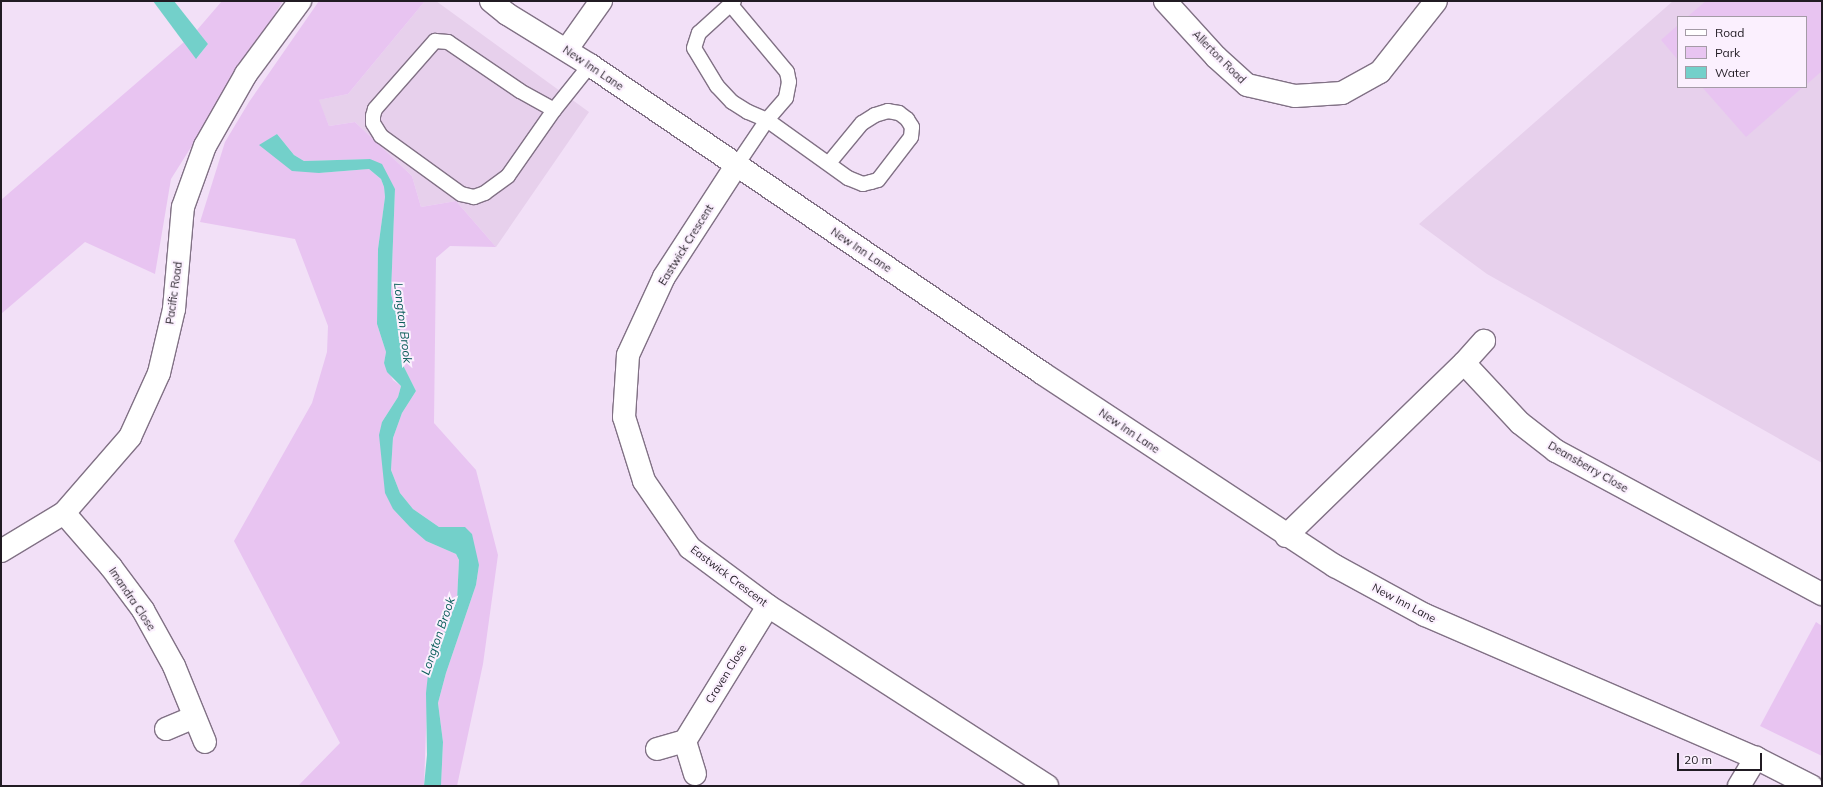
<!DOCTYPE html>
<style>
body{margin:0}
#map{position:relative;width:1823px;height:787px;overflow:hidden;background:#f2e0f7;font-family:Mulish,sans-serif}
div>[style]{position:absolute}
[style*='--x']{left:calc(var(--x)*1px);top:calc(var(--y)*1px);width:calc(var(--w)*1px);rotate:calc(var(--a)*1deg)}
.built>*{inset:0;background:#e7d0ec}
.green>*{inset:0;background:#e8c4f1}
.water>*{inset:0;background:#73d0ca}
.roads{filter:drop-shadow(1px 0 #817185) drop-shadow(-1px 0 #817185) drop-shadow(0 1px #817185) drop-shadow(0 -1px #817185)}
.lane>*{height:14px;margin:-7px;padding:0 7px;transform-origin:7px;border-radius:7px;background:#fff}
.street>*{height:22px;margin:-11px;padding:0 11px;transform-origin:11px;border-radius:11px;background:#fff}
.secondary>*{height:22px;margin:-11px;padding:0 11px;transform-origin:11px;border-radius:11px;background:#fff}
span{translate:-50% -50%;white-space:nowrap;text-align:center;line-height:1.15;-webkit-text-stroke:4px #fbf0fe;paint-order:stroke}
.street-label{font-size:11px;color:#211b23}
.water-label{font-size:12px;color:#055a56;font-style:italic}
.frame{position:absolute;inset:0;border:2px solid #211b23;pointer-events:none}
.legend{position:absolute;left:1677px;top:16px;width:130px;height:72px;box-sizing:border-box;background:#fbf0fe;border:1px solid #a49ba6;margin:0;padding:5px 7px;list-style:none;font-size:12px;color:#211b23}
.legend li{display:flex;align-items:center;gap:8px;height:20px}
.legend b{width:20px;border:1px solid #a49ba6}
.scale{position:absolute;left:1677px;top:753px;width:85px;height:18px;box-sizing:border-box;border:2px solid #211b23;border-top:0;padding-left:5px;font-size:12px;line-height:14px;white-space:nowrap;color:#211b23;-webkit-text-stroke:3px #fbf0fe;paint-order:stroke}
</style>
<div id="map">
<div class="built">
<i style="clip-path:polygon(425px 1px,436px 1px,589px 112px,496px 247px,456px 201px,421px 207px,412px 176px,355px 122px,329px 126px,318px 100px,348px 94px)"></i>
<i style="clip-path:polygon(evenodd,1673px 1px,1822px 1px,1822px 463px,1487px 274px,1419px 224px,1673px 1px,1678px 17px,1806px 17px,1806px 87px,1678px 87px,1678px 17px)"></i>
</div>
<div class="green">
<i style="clip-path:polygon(222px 1px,283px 1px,171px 179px,155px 274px,85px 242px,1px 314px,1px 200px,184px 42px,197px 58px,208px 44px,197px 30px)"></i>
<i style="clip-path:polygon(319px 1px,425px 1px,348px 94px,319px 100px,329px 126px,355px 122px,412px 176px,421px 207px,456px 201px,496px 247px,450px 246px,436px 258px,434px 423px,476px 470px,498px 555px,483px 664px,457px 786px,441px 786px,443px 742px,438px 703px,446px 673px,476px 585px,479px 565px,451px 528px,439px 527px,413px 509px,400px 493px,391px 470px,393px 438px,402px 413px,416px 391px,402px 363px,405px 348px,391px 294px,395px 189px,370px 159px,304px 161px,294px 155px,277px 134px,268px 140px,319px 173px,369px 169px,381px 179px,384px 187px,385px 197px,378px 249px,377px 324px,386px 352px,384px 363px,393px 380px,401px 386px,398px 397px,382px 422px,393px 509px,426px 541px,456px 554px,459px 560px,457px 600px,428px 674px,424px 786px,298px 786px,340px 743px,234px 541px,312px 403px,327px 352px,328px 326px,295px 239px,200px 222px,225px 142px,249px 102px)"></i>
<i style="clip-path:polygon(1706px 1px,1822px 1px,1822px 71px,1806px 85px,1806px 17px,1687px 17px)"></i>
<i style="clip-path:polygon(1678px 25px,1678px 60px,1661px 40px)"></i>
<i style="clip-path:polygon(1702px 87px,1803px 87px,1746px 137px)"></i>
<i style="clip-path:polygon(1816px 622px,1822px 626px,1822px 756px,1760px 726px)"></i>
</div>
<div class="water">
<i style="clip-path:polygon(153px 1px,174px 1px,208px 44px,196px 59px)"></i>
<i style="clip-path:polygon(277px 134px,294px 155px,304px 161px,370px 159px,382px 164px,395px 189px,391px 294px,405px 348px,402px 363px,416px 391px,402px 413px,393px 438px,391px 470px,400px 493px,413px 509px,439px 527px,465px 527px,472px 534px,479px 565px,476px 585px,446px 673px,438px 703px,443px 742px,441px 786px,424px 786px,427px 755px,426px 693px,428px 674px,457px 600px,459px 560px,456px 554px,426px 541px,410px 527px,393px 509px,385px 493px,379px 435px,382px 422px,398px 397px,401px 386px,387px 372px,384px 363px,386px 352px,377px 324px,378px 249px,385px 197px,384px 187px,381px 179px,369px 169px,319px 173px,292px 171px,259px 145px)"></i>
</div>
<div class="roads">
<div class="lane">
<i style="--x:731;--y:5;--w:87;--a:50.1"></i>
<i style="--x:787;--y:72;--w:10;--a:79"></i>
<i style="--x:789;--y:82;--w:16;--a:101"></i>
<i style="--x:786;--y:98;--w:29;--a:131"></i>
<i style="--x:767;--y:120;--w:21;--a:-157"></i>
<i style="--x:748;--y:112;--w:19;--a:-148"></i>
<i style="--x:732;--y:102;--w:22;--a:-133"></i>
<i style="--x:717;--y:86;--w:44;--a:-121.2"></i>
<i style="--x:694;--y:48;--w:16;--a:-72"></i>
<i style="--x:699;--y:33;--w:47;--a:-42.4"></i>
<i style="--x:554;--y:110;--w:80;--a:124.9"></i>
<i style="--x:508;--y:176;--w:29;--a:144"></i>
<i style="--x:485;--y:193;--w:12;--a:160"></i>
<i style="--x:474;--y:197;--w:13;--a:-167"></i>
<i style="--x:461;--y:194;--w:99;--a:-144.1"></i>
<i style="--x:381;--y:136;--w:15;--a:-122"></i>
<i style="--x:373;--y:123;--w:7;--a:-90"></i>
<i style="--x:373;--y:116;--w:7;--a:-74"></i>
<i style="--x:375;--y:109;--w:91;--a:-48.6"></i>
<i style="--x:435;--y:41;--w:13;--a:4"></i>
<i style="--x:448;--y:42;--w:87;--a:34.2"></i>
<i style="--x:520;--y:91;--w:39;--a:29"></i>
<i style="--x:554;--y:110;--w:58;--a:-51.3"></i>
<i style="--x:736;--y:166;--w:55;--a:-56"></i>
<i style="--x:767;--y:120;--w:100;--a:35.6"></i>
<i style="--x:848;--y:178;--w:16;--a:22"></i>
<i style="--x:863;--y:184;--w:8;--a:-14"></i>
<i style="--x:871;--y:182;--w:7;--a:-16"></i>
<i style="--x:878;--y:180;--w:54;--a:-52.5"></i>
<i style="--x:911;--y:137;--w:10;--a:-84"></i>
<i style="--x:912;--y:127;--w:9;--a:-122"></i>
<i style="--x:907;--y:119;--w:10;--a:-143"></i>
<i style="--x:899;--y:113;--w:11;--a:-170"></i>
<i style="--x:888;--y:111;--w:14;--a:163"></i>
<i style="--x:875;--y:115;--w:15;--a:148"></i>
<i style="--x:862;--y:123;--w:52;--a:129.5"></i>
</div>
<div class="street">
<i style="--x:1165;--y:1;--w:76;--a:47.7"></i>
<i style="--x:1216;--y:57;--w:42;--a:42.1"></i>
<i style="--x:1247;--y:85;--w:49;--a:12.9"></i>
<i style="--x:1295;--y:96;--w:47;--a:-3.7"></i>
<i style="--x:1342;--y:93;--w:43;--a:-28.9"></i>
<i style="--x:1380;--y:72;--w:90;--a:-51.7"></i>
<i style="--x:567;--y:49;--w:59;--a:-54.7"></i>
<i style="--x:736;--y:166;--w:132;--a:123"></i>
<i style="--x:664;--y:277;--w:86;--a:114.8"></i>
<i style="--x:628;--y:355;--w:62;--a:93.7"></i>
<i style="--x:624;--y:417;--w:67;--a:72.6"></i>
<i style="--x:644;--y:481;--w:81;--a:55.5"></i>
<i style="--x:690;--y:548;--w:97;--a:36.6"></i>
<i style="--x:768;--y:606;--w:332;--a:32.8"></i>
<i style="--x:1464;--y:363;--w:30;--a:-48"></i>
<i style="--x:64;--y:513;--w:72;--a:49"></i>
<i style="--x:111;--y:567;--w:54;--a:53.3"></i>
<i style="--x:143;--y:610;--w:64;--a:61"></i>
<i style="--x:174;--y:666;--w:82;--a:67.8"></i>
<i style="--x:1286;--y:536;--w:248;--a:-44.2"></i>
<i style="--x:1464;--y:363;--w:82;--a:47"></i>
<i style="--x:1520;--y:423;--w:46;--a:37.9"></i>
<i style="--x:1556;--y:451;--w:302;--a:28.3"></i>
<i style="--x:1;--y:551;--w:74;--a:-31.1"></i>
<i style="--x:64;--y:513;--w:101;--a:-49"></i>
<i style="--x:130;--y:437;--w:70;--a:-65.6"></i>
<i style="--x:159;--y:373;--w:66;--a:-76.8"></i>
<i style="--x:174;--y:309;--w:102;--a:-85"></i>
<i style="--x:183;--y:207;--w:65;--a:-70.2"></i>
<i style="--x:205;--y:146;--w:83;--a:-60.3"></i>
<i style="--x:246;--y:74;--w:91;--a:-53.5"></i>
<i style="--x:166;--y:729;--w:30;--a:-23"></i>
<i style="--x:657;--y:749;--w:29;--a:-16"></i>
<i style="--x:695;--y:774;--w:34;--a:-107"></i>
<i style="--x:685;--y:741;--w:158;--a:-58.4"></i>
<i style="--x:1739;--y:786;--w:33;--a:-59"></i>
</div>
<div class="secondary">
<i style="--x:491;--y:1;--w:21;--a:39"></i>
<i style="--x:507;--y:14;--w:97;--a:31.6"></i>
<i style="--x:590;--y:65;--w:547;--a:34.27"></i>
<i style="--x:1042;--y:373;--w:351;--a:33.4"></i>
<i style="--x:1335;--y:566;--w:102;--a:28.6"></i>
<i style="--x:1425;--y:615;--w:361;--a:23.4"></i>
<i style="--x:1756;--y:758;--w:62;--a:27"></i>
</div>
</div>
<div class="street-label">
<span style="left:1219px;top:57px;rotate:45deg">Allerton Road</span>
<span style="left:593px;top:68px;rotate:34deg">New Inn Lane</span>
<span style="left:686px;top:245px;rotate:-58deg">Eastwick Crescent</span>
<span style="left:861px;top:250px;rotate:34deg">New Inn Lane</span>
<span style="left:174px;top:293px;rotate:-82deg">Pacific Road</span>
<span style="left:1129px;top:431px;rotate:34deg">New Inn Lane</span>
<span style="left:1588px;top:467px;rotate:30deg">Deansberry Close</span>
<span style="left:729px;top:576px;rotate:37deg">Eastwick Crescent</span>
<span style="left:132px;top:599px;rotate:56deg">Imandra Close</span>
<span style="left:1404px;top:603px;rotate:28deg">New Inn Lane</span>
<span style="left:726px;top:674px;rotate:-58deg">Craven Close</span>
</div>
<div class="water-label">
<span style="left:403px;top:323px;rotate:83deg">Longton Brook</span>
<span style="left:438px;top:636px;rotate:-71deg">Longton Brook</span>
</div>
<div class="frame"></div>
<ul class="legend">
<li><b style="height:5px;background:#fff"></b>Road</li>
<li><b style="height:11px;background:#e8c4f1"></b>Park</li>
<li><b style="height:11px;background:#73d0ca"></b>Water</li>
</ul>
<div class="scale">20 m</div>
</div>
